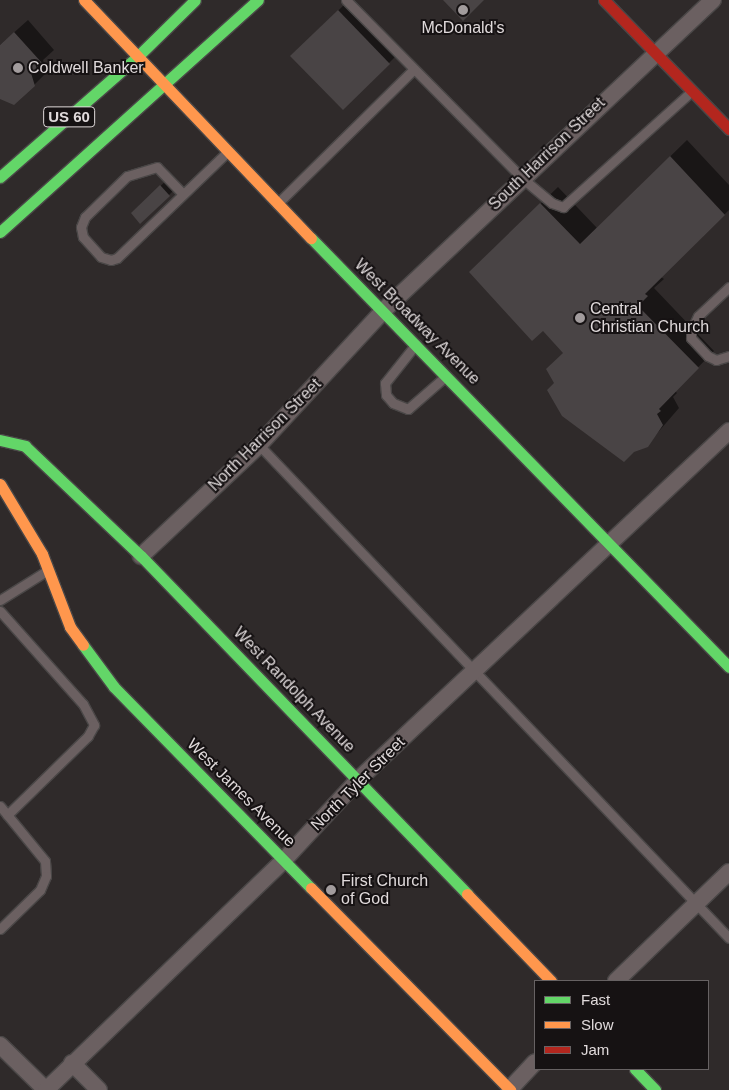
<!DOCTYPE html>
<style>
body{margin:0}
#map{position:relative;width:729px;height:1090px;overflow:hidden;background:#2f2a2a;font-family:Helvetica,sans-serif}
div>[style]{position:absolute}
[style*='--x']{left:calc(var(--x)*1px);top:calc(var(--y)*1px);width:calc(var(--w)*1px);rotate:calc(var(--a)*1deg)}
.shadow>*{inset:0;background:#0007}
.building>*{inset:0;background:#494445}
.roads{filter:drop-shadow(1px 0 #4a4747) drop-shadow(-1px 0 #4a4747) drop-shadow(0 1px #4a4747) drop-shadow(0 -1px #4a4747)}
.lane>*{height:9px;margin:-4.5px;padding:0 4.5px;transform-origin:4.5px;border-radius:4.5px;background:#6b6061}
.street>*{height:16px;margin:-8px;padding:0 8px;transform-origin:8px;border-radius:8px;background:#6b6061}
.fast>*{height:11px;margin:-5.5px;padding:0 5.5px;transform-origin:5.5px;border-radius:5.5px;background:#63d668}
.slow>*{height:11px;margin:-5.5px;padding:0 5.5px;transform-origin:5.5px;border-radius:5.5px;background:#ff974d}
.jam>*{height:11px;margin:-5.5px;padding:0 5.5px;transform-origin:5.5px;border-radius:5.5px;background:#b3261e}
.dots>*{width:14px;height:14px;translate:-50% -50%;box-sizing:border-box;border:2px solid #161213;border-radius:50%}
span{translate:-50% -50%;white-space:nowrap;text-align:center;line-height:1.15;-webkit-text-stroke:4px #161213;paint-order:stroke}
.shield-label span{padding:1px 4px;background:#161213;border:1px solid;border-radius:4px;-webkit-text-stroke-width:0}
.shield-label{font-size:15px;color:#e0dadb;font-weight:700}
.poi-label{font-size:16px;color:#e0dadb}
.left{translate:0 -50%;text-align:left}
.street-label{font-size:16px;color:#e0dadb}
.legend{position:absolute;left:534px;top:980px;width:175px;height:90px;box-sizing:border-box;background:#161213;border:1px solid #676263;margin:0;padding:6px 9px;list-style:none;font-size:15px;color:#e0dadb}
.legend li{display:flex;align-items:center;gap:10px;height:25px}
.legend b{width:25px;border:1px solid #676263}
</style>
<div id="map">
<div class="shadow">
<i style="clip-path:polygon(349px 0,353px 0,402px 50px,343px 109px,292px 56px)"></i>
<i style="clip-path:polygon(28px 20px,54px 50px,43px 60px,47px 72px,34px 85px,0 99px,0 45px)"></i>
<i style="clip-path:polygon(687px 140px,729px 185px,729px 210px,661px 277px,664px 279px,654px 288px,714px 351px,675px 391px,677px 393px,673px 397px,679px 408px,647px 445px,556px 383px,564px 353px,487px 255px,558px 187px,597px 228px)"></i>
<i style="clip-path:polygon(169px 178px,177px 187px,169px 195px,141px 204px)"></i>
</div>
<div class="building">
<i style="clip-path:polygon(443px 0,484px 0,463px 21px)"></i>
<i style="clip-path:polygon(338px 10px,390px 64px,343px 110px,290px 56px)"></i>
<i style="clip-path:polygon(14px 32px,42px 63px,31px 73px,35px 86px,14px 105px,0 99px,0 45px)"></i>
<i style="clip-path:polygon(670px 156px,725px 215px,645px 294px,648px 296px,638px 306px,699px 368px,659px 409px,661px 411px,657px 414px,663px 425px,648px 447px,634px 452px,624px 462px,562px 416px,547px 390px,554px 383px,546px 369px,563px 353px,543px 331px,532px 341px,469px 272px,540px 203px,580px 244px)"></i>
<i style="clip-path:polygon(160px 185px,170px 196px,140px 224px,131px 213px)"></i>
</div>
<div class="roads">
<div class="lane">
<i style="--x:346;--y:0;--w:250;--a:45.3"></i>
<i style="--x:522;--y:178;--w:39;--a:40"></i>
<i style="--x:552;--y:203;--w:12;--a:20"></i>
<i style="--x:563;--y:207;--w:173;--a:-42"></i>
<i style="--x:183;--y:194;--w:37;--a:-134"></i>
<i style="--x:157;--y:167;--w:31;--a:163"></i>
<i style="--x:127;--y:176;--w:59;--a:135.7"></i>
<i style="--x:85;--y:217;--w:11;--a:112"></i>
<i style="--x:81;--y:227;--w:10;--a:79"></i>
<i style="--x:83;--y:237;--w:27;--a:48"></i>
<i style="--x:101;--y:257;--w:10;--a:17"></i>
<i style="--x:111;--y:260;--w:6;--a:-18"></i>
<i style="--x:117;--y:258;--w:153;--a:-43.9"></i>
<i style="--x:277;--y:204;--w:192;--a:-44.6"></i>
<i style="--x:729;--y:287;--w:42;--a:136.9"></i>
<i style="--x:698;--y:316;--w:17;--a:115"></i>
<i style="--x:691;--y:331;--w:7;--a:90"></i>
<i style="--x:691;--y:338;--w:25;--a:47"></i>
<i style="--x:708;--y:356;--w:9;--a:27"></i>
<i style="--x:716;--y:360;--w:14;--a:-17"></i>
<i style="--x:416;--y:344;--w:50;--a:128.5"></i>
<i style="--x:385;--y:383;--w:12;--a:85"></i>
<i style="--x:386;--y:395;--w:11;--a:49"></i>
<i style="--x:393;--y:403;--w:16;--a:22"></i>
<i style="--x:408;--y:409;--w:50;--a:-41"></i>
<i style="--x:259;--y:445;--w:681;--a:46.37"></i>
<i style="--x:0;--y:600;--w:57;--a:-32"></i>
<i style="--x:0;--y:611;--w:125;--a:48.3"></i>
<i style="--x:83;--y:704;--w:24;--a:62"></i>
<i style="--x:94;--y:725;--w:13;--a:119"></i>
<i style="--x:88;--y:736;--w:113;--a:135.7"></i>
<i style="--x:0;--y:806;--w:71;--a:50.7"></i>
<i style="--x:45;--y:861;--w:15;--a:86"></i>
<i style="--x:46;--y:876;--w:15;--a:113"></i>
<i style="--x:40;--y:890;--w:56;--a:135.7"></i>
</div>
<div class="street">
<i style="--x:141;--y:556;--w:162;--a:-43.2"></i>
<i style="--x:259;--y:445;--w:184;--a:-47.2"></i>
<i style="--x:384;--y:310;--w:452;--a:-43.3"></i>
<i style="--x:616;--y:981;--w:157;--a:-44"></i>
<i style="--x:0;--y:1045;--w:64;--a:44.4"></i>
<i style="--x:72;--y:1063;--w:38;--a:45"></i>
<i style="--x:46;--y:1090;--w:331;--a:-44"></i>
<i style="--x:284;--y:860;--w:110;--a:-47.2"></i>
<i style="--x:359;--y:779;--w:508;--a:-43.24"></i>
<i style="--x:509;--y:1090;--w:38;--a:-47"></i>
</div>
<div class="fast">
<i style="--x:0;--y:177;--w:182;--a:-41.2"></i>
<i style="--x:137;--y:57;--w:81;--a:-44.5"></i>
<i style="--x:0;--y:232;--w:347;--a:-42"></i>
<i style="--x:311;--y:238;--w:599;--a:45.74"></i>
<i style="--x:0;--y:440;--w:26;--a:13"></i>
<i style="--x:25;--y:446;--w:160;--a:43.5"></i>
<i style="--x:141;--y:556;--w:470;--a:46"></i>
<i style="--x:83;--y:645;--w:52;--a:53.6"></i>
<i style="--x:114;--y:687;--w:281;--a:45.6"></i>
<i style="--x:635;--y:1069;--w:29;--a:46"></i>
</div>
<div class="slow">
<i style="--x:84;--y:0;--w:329;--a:46.4"></i>
<i style="--x:0;--y:484;--w:82;--a:59"></i>
<i style="--x:42;--y:554;--w:78;--a:69"></i>
<i style="--x:70;--y:627;--w:22;--a:54"></i>
<i style="--x:311;--y:888;--w:284;--a:45.4"></i>
<i style="--x:467;--y:894;--w:121;--a:46"></i>
</div>
<div class="jam">
<i style="--x:604;--y:0;--w:180;--a:45.9"></i>
</div>
</div>
<div class="dots">
<i style="left:463px;top:10px;background:#a29c9d"></i>
<i style="left:18px;top:68px;background:#a29c9d"></i>
<i style="left:580px;top:318px;background:#a29c9d"></i>
<i style="left:331px;top:890px;background:#a29c9d"></i>
</div>
<div class="shield-label">
<span style="left:69px;top:117px">US 60</span>
</div>
<div class="poi-label">
<span style="left:463px;top:28px">McDonald's</span>
<span class="left" style="left:28px;top:68px">Coldwell Banker</span>
<span class="left" style="left:590px;top:318px">Central<br>Christian Church</span>
<span class="left" style="left:341px;top:890px">First Church<br>of God</span>
</div>
<div class="street-label">
<span style="left:547px;top:154px;rotate:-44deg">South Harrison Street</span>
<span style="left:417px;top:322px;rotate:45deg">West Broadway Avenue</span>
<span style="left:265px;top:435px;rotate:-45deg">North Harrison Street</span>
<span style="left:294px;top:690px;rotate:46deg">West Randolph Avenue</span>
<span style="left:358px;top:784px;rotate:-45deg">North Tyler Street</span>
<span style="left:241px;top:793px;rotate:45deg">West James Avenue</span>
</div>
<ul class="legend">
<li><b style="height:6px;background:#63d668"></b>Fast</li>
<li><b style="height:6px;background:#ff974d"></b>Slow</li>
<li><b style="height:6px;background:#b3261e"></b>Jam</li>
</ul>
</div>
